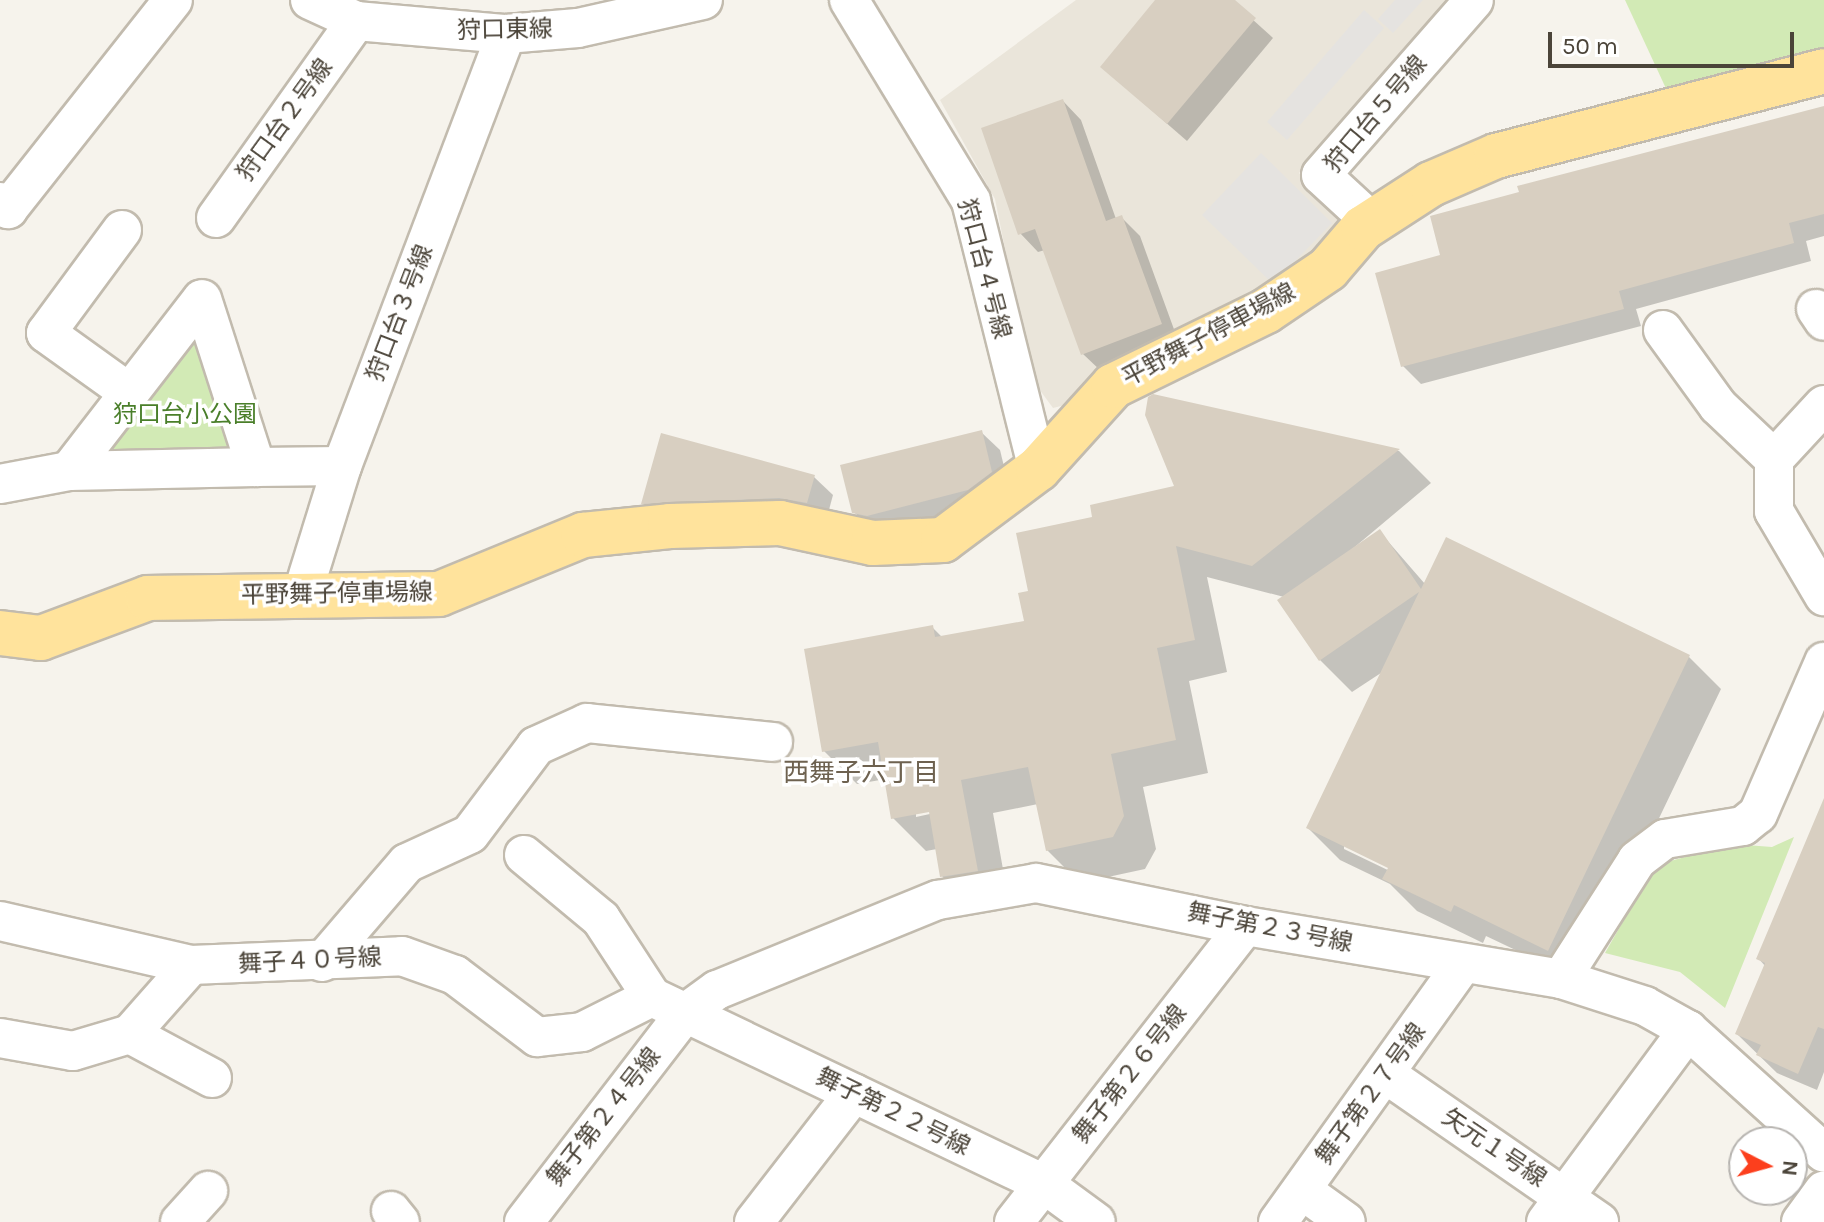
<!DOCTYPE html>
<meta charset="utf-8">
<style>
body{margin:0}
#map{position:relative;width:1824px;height:1222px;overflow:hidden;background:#f6f3ec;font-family:Karla,"Noto Sans JP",sans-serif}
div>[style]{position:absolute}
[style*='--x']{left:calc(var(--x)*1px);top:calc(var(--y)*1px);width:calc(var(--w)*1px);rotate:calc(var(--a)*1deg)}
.residential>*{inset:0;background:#eae5da}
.green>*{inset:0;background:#d2eab5}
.parking>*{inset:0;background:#e5e3e0}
.shadow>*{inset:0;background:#0003}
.building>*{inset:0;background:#d8cfc1}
.roads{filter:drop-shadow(2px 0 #c2bbae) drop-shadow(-2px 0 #c2bbae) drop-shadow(0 2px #c2bbae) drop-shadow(0 -2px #c2bbae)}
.minor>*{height:38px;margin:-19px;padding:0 19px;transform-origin:19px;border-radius:19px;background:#fff}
.major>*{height:44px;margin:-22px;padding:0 22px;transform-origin:22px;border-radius:22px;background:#ffe39c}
span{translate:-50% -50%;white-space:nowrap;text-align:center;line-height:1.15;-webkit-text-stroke:7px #fff;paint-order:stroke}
.street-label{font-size:24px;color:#4b4439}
.park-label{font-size:24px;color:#4a7f2a}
.neighbourhood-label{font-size:26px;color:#6e6250}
.north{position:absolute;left:1728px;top:1126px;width:80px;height:80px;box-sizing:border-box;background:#fff;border:2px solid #b7b4b0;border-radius:50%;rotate:96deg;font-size:22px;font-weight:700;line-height:32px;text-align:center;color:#4b4439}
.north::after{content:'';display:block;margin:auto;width:28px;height:36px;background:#fc3f1d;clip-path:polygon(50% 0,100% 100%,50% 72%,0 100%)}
.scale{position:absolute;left:1548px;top:32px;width:246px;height:36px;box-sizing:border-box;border:4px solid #4b4439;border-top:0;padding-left:10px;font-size:24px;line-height:28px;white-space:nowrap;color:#4b4439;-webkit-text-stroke:6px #fff;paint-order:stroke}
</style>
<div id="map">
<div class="residential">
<i style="clip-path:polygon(1076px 0,1454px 0,1299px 173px,1345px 221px,1321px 256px,1077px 402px,1053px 408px,1031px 378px,995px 199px,940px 100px)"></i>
</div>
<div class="green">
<i style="clip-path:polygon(1625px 0,1824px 0,1824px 55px,1669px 95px)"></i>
<i style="clip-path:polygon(199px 325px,238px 455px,105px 456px)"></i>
<i style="clip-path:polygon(1794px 837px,1725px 1008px,1680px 972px,1605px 953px,1646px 881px,1663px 863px,1733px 844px,1772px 847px)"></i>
</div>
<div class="parking">
<i style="clip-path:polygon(1395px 0,1423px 0,1393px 33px,1378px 19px)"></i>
<i style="clip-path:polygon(1364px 10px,1384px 28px,1287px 140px,1267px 122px)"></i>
<i style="clip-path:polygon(1261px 153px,1332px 223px,1273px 284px,1202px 215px)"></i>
</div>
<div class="shadow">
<i style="clip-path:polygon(1158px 0,1231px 0,1273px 38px,1187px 141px,1102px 67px)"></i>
<i style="clip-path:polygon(1063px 101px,1081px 120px,1116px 219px,1121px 217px,1140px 236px,1179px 343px,1102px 372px,1083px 354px,1045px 250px,1038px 252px,1020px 233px)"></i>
<i style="clip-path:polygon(1824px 108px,1824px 236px,1806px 241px,1811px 261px,1636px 309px,1641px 326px,1421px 384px,1403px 366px,1442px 256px)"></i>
<i style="clip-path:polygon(evenodd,1149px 399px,1399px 451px,1431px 483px,1344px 556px,1379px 531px,1425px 584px,1689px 657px,1721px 689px,1581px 981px,1486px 936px,1483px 943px,1417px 911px,1390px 884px,1340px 860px,1308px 828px,1384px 671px,1352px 692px,1320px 660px,1284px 597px,1207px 577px,1227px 672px,1189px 681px,1208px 773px,1143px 787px,1156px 849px,1145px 869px,1080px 883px,1047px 850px,1038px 804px,993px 813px,1009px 903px,975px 909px,942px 876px,937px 849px,926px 851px,893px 818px,886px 779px,857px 784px,824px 751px,932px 627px,943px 638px,1026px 622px,1030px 592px,1094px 519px,1177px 488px,1149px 399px,938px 809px,939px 812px,916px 817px,916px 813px,938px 809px,1149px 399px,1344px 844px,1398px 870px,1396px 874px,1344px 849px,1344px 844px)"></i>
<i style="clip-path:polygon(981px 432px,1000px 450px,1010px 491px,986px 508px,873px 531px,854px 512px)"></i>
<i style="clip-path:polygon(814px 477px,833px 495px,826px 521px,661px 522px,643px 503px)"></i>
<i style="clip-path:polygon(1824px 807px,1824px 1072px,1817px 1090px,1777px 1073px,1737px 1034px,1766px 967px,1758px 958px)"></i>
</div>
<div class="building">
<i style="clip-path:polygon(1155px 0,1235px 0,1256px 18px,1167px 124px,1100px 67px)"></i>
<i style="clip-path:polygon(1063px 99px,1106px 221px,1122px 215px,1162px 324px,1081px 355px,1035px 229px,1018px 235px,981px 128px)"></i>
<i style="clip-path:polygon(1824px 106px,1824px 214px,1789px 223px,1794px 243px,1619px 291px,1624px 309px,1401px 367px,1375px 273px,1440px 255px,1430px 216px,1519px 192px,1517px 186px)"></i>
<i style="clip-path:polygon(1153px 394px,1400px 449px,1252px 566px,1176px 546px,1195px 640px,1157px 648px,1176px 740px,1111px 754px,1124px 816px,1113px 837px,1046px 851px,1028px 767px,961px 780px,978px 871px,940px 877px,929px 812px,891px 819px,878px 742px,822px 752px,804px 649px,933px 625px,935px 637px,1024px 621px,1018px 593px,1028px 591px,1016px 533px,1092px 517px,1090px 505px,1174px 486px,1145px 415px,1148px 397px)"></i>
<i style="clip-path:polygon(982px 430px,992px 472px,968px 490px,867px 516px,852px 513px,840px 465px)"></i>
<i style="clip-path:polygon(661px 433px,815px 475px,807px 503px,779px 498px,641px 504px)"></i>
<i style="clip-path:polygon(1380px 529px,1421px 589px,1446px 537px,1690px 655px,1548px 951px,1454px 905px,1451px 912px,1382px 879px,1388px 868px,1306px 828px,1419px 592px,1319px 661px,1277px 600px)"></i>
<i style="clip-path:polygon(1824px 798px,1824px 1029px,1818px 1027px,1798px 1074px,1756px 1055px,1761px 1045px,1735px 1034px,1765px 963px,1756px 959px)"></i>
</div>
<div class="roads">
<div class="minor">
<i style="--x:310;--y:0;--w:51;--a:24.5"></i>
<i style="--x:356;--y:21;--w:151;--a:5"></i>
<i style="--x:506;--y:34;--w:72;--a:-4.8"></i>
<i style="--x:578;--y:28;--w:128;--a:-12.6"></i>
<i style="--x:849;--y:0;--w:235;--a:58.7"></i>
<i style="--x:971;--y:201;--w:276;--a:76"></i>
<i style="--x:0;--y:202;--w:11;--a:41"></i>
<i style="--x:8;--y:209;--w:266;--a:-51.7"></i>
<i style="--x:216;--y:218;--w:242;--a:-54.6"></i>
<i style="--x:1372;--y:222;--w:69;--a:-137.3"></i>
<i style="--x:1321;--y:175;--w:232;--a:-48.8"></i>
<i style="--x:122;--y:230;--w:128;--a:126.4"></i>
<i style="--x:46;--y:333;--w:101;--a:35.7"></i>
<i style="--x:1816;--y:309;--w:14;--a:56"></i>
<i style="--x:1663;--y:330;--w:94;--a:54.1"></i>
<i style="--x:1718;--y:406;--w:77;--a:43.4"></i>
<i style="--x:1824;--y:405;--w:74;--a:132.8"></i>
<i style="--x:1774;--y:459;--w:52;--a:90"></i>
<i style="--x:1774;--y:511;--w:99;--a:59.5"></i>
<i style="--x:256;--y:467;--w:86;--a:-0.7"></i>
<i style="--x:69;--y:471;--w:217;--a:-52.3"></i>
<i style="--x:0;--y:484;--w:70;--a:-10.7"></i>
<i style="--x:69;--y:471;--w:187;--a:-1.2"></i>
<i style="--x:256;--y:467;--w:176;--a:-107.8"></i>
<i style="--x:302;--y:595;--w:135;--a:-72.8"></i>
<i style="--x:342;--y:466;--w:462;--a:-69.2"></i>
<i style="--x:524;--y:855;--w:100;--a:39.7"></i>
<i style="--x:601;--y:919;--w:93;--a:56.8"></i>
<i style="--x:0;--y:921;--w:196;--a:13"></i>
<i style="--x:191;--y:965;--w:211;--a:-2.4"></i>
<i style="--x:402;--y:956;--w:56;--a:19.7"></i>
<i style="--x:455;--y:975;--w:103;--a:37.1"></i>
<i style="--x:537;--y:1037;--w:45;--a:-6.3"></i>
<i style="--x:582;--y:1032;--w:78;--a:-26.6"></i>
<i style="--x:652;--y:997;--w:434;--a:25.5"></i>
<i style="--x:1044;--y:1184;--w:64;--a:36.2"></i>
<i style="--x:322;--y:962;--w:130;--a:-49.4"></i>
<i style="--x:407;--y:863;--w:69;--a:-24.7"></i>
<i style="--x:470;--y:834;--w:110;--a:-53.1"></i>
<i style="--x:536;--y:746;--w:56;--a:-24.3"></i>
<i style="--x:587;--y:723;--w:187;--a:5.8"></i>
<i style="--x:1561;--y:979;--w:141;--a:-57.4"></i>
<i style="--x:1637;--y:860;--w:35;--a:-37"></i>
<i style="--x:1665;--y:839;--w:79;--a:-9.5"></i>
<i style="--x:1743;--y:826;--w:19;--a:-39"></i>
<i style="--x:1758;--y:814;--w:166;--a:-66.5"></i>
<i style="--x:130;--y:1034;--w:93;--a:28.2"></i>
<i style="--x:0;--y:1038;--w:74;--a:10.1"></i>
<i style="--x:73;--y:1051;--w:59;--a:-16.6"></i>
<i style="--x:130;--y:1034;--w:92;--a:-48.5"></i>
<i style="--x:1387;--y:1075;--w:258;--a:34.7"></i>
<i style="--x:1302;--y:1190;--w:54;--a:36"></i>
<i style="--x:391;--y:1211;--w:14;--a:51"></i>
<i style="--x:180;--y:1222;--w:42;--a:-47.9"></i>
<i style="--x:524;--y:1222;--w:264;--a:-52.4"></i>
<i style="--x:685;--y:1013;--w:39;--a:-36"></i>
<i style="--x:717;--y:990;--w:239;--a:-22.2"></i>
<i style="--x:938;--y:900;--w:99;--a:-9.8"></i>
<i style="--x:1036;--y:883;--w:213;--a:11.6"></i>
<i style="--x:1245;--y:926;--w:320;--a:9.5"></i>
<i style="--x:1561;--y:979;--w:88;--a:17.8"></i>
<i style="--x:1645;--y:1006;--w:49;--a:29.2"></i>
<i style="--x:1688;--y:1030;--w:183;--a:42.1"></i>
<i style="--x:754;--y:1222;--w:163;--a:-52.2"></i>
<i style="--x:1014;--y:1222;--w:375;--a:-52"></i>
<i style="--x:1278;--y:1222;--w:317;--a:-54.4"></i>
<i style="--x:1546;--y:1222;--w:239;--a:-53.5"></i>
<i style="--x:1801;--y:1222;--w:39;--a:-54"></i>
</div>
<div class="major">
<i style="--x:0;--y:633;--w:41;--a:7"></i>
<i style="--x:41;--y:638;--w:114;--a:-20.5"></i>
<i style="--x:148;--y:598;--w:291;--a:-0.8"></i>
<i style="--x:439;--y:594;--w:156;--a:-22.3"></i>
<i style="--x:583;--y:535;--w:87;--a:-5.9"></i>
<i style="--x:670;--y:526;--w:110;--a:-1.6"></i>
<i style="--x:780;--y:523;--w:95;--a:12.1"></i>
<i style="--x:873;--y:543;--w:70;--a:-2.5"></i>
<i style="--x:943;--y:540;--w:119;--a:-36.8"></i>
<i style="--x:1038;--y:469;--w:112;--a:-47.9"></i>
<i style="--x:1113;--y:386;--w:170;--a:-26.1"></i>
<i style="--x:1266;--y:311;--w:75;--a:-34.1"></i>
<i style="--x:1328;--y:269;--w:54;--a:-49.5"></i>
<i style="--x:1363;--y:228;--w:81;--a:-32.9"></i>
<i style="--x:1431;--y:184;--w:71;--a:-23.3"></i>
<i style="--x:1496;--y:156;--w:339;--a:-14.5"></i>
</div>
</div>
<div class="street-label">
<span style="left:505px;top:30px;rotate:-1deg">狩口東線</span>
<span style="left:1376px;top:114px;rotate:-50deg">狩口台５号線</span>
<span style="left:285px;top:120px;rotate:-54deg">狩口台２号線</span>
<span style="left:984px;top:269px;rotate:75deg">狩口台４号線</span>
<span style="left:400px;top:313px;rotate:-69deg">狩口台３号線</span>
<span style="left:1209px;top:335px;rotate:-28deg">平野舞子停車場線</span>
<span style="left:337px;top:594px;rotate:-1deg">平野舞子停車場線</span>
<span style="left:1270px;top:928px;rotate:11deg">舞子第２３号線</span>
<span style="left:310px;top:961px;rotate:-3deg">舞子４０号線</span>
<span style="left:1130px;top:1074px;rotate:-52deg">舞子第２６号線</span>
<span style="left:1371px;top:1094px;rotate:-54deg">舞子第２７号線</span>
<span style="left:893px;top:1112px;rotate:26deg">舞子第２２号線</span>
<span style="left:604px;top:1117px;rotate:-52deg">舞子第２４号線</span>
<span style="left:1494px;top:1148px;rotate:34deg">矢元１号線</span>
</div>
<div class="park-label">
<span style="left:185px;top:415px">狩口台小公園</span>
</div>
<div class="neighbourhood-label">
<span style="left:861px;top:773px">西舞子六丁目</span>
</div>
<div class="north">N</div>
<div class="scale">50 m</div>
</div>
